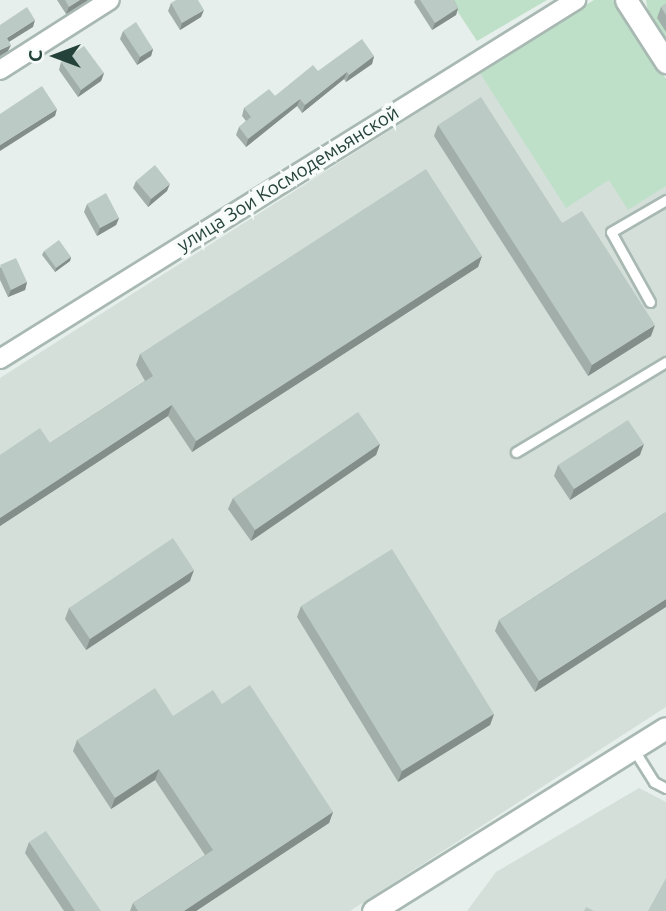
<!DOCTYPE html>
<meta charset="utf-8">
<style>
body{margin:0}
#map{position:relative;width:666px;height:911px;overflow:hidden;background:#e6efeb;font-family:Ubuntu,sans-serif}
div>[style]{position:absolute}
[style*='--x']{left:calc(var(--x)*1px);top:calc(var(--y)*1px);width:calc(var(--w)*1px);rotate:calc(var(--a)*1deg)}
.built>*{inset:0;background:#d4dfda}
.green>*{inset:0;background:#bfe0c8}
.roads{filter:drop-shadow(2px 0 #a8b8b2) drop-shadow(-2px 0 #a8b8b2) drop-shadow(0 2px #a8b8b2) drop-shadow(0 -2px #a8b8b2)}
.service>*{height:9px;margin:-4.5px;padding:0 4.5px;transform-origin:4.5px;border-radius:4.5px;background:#fff}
.minor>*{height:18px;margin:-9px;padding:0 9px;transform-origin:9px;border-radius:9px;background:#fff}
.secondary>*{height:21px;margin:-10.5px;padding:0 10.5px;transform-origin:10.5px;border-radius:10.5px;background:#fff}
.wall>*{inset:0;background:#a1aea9}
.shaded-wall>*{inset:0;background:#838d89}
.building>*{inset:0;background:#bbcac4}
span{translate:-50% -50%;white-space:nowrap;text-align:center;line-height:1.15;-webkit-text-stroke:7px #f7fbf9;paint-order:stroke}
.street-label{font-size:19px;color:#24423a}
.north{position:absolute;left:21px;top:21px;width:70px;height:70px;-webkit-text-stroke:5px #f7fbf9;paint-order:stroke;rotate:270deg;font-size:19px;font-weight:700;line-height:28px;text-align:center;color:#24423a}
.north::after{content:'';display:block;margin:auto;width:24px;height:32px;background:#24423a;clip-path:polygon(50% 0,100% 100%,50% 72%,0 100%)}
</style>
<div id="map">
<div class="built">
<i style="clip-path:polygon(595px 0,613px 0,666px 79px,666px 707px,350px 911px,0 911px,0 378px)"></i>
<i style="clip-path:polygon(639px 788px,666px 802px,666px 911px,467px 911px,496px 872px)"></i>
</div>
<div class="green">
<i style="clip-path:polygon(450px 0,547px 0,477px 41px)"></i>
<i style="clip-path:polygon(594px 0,613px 0,666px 79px,666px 186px,628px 210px,609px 180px,566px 208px,478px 70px)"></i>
<i style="clip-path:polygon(646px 0,666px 0,666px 48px,650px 23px)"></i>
</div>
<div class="roads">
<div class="service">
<i style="--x:650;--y:302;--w:80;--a:-119.1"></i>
<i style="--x:611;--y:232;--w:64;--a:-30.2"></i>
<i style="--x:516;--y:452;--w:175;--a:-31"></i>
<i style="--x:634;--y:750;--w:38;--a:58"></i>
<i style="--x:654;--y:782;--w:13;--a:27"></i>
</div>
<div class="minor">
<i style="--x:0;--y:70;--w:130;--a:-32.5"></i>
<i style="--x:0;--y:359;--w:679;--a:-31.93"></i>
</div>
<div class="secondary">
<i style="--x:626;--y:0;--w:74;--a:57.2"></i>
<i style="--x:373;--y:911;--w:345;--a:-32"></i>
</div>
</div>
<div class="wall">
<i style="clip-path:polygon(57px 0,88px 0,66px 14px)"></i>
<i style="clip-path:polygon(415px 0,454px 0,458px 8px,456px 15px,432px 30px,414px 2px)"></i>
<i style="clip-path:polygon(171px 3px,201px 17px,180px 30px,168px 11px)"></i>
<i style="clip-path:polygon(666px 4px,666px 32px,657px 18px,661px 7px)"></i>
<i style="clip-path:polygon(123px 31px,153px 49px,151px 56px,137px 65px,120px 39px)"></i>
<i style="clip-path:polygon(374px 56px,372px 64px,346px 82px,344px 79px,302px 113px,297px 106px,246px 147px,236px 135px,239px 127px,246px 121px,242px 116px,244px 108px,275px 96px,318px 71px)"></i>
<i style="clip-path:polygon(61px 62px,104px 73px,101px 81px,78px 97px,59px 70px)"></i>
<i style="clip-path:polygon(438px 125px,562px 223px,651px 336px,588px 376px,434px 136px)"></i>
<i style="clip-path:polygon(136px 181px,167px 191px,148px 207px,133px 188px)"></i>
<i style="clip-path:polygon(87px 204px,119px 218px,116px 225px,97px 236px,84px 212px)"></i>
<i style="clip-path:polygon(44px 251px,71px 257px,70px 261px,55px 272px,42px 255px)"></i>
<i style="clip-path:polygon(482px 256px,478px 267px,192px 452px,168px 416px,0 526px,0 455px,50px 443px,145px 381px,136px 365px,140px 354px)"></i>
<i style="clip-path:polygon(0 267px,27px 282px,25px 290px,8px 297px,0 280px)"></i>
<i style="clip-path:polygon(380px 444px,376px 455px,251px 541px,228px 509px,233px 498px)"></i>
<i style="clip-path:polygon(640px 455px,570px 500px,554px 476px,558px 465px)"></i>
<i style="clip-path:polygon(666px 512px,535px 692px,495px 631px,499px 620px)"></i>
<i style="clip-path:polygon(190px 581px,86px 650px,65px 619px,69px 608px)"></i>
<i style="clip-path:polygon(301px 606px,494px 714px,490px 725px,398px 782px,297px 617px)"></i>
<i style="clip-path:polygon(222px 704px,333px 812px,329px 823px,196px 911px,130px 911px,133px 903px,205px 855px,155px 780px,111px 809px,73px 751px,77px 740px)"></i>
<i style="clip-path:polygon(29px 842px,101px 911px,64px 911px,25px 853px)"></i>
</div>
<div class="shaded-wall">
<i style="clip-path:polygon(80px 0,88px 0,66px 14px,69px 7px)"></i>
<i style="clip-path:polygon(458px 8px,456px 15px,432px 30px,435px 23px)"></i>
<i style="clip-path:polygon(204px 10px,201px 17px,180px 30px,182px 23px)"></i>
<i style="clip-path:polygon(35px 20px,33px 27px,4px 45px,7px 38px)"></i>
<i style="clip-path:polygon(11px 45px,8px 51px,0 56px,0 50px)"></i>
<i style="clip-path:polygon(153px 49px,151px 56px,137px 65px,140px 57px)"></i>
<i style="clip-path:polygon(374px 56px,372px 64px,346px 82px,349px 75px)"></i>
<i style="clip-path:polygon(347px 72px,344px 79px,302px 113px,305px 105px)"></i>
<i style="clip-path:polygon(104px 73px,101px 81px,78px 97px,81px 90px)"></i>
<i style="clip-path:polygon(300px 99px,297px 106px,246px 147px,248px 139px)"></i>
<i style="clip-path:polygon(57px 109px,55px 116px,0 151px,0 145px)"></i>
<i style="clip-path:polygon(170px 184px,167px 191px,148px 207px,151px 199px)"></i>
<i style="clip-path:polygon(119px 218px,116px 225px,97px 236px,100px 228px)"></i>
<i style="clip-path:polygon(482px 256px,478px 267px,192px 452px,196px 441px)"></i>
<i style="clip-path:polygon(71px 257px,70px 261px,55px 272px,56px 268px)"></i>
<i style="clip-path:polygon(27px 282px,25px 290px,8px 297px,11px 290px)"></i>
<i style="clip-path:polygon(655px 325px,651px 336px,588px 376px,592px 365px)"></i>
<i style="clip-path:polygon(172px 405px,168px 416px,0 526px,0 518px)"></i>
<i style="clip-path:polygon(380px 444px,376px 455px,251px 541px,255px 530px)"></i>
<i style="clip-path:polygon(644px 444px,640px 455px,570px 500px,574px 489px)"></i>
<i style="clip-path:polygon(194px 570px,190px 581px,86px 650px,90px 639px)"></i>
<i style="clip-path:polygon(666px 599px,666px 607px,535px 692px,539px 681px)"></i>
<i style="clip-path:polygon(494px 714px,490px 725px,398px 782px,402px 771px)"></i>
<i style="clip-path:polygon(159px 769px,155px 780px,111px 809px,115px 798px)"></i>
<i style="clip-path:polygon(333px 812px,329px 823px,196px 911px,184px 911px)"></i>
</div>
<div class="building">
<i style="clip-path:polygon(65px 0,80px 0,69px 7px)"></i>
<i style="clip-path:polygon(176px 0,198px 0,204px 10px,182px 23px,171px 3px)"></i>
<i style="clip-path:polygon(420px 0,454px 0,458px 8px,435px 23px)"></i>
<i style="clip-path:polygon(666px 4px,666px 15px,661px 7px)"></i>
<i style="clip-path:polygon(27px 7px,35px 20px,7px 38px,11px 45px,0 50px,0 25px)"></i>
<i style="clip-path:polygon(136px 22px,153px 49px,140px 57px,123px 31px)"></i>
<i style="clip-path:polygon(362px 39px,374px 56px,349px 75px,347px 72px,305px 105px,300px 99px,248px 139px,239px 127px,251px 117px,244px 108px,269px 89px,275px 96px,313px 65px,318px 71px)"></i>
<i style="clip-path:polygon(84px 46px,104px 73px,81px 90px,61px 62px)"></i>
<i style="clip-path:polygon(42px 86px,57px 109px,0 145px,0 114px)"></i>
<i style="clip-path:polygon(481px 97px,562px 223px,582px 211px,655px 325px,592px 365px,438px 125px)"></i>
<i style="clip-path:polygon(155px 165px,170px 184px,151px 199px,136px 181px)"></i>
<i style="clip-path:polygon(426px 169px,482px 256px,196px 441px,172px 405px,0 518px,0 455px,40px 428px,50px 443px,153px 376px,140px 354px)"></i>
<i style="clip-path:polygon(106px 193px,119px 218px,100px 228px,87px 204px)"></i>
<i style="clip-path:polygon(59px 240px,71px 257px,56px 268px,44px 251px)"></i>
<i style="clip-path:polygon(16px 258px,27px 282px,11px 290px,0 265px)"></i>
<i style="clip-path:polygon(358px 412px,380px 444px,255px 530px,233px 498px)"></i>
<i style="clip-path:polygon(628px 420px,644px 444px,574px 489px,558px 465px)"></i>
<i style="clip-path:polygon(666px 512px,666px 599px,539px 681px,499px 620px)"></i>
<i style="clip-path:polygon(173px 538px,194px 570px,90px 639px,69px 608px)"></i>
<i style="clip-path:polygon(392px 549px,494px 714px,402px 771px,301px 606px)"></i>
<i style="clip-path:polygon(250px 685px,333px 812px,184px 911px,138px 911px,133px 903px,213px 850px,159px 769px,115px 798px,77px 740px,155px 688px,173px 716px,213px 690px,222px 704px)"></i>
<i style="clip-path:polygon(46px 831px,101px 911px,75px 911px,29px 842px)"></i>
<i style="clip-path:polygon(666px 878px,666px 911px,648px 911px)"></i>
<i style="clip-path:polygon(586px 907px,594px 911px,584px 911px)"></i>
</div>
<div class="street-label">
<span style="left:288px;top:179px;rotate:-32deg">улица Зои Космодемьянской</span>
</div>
<div class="north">С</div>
</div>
